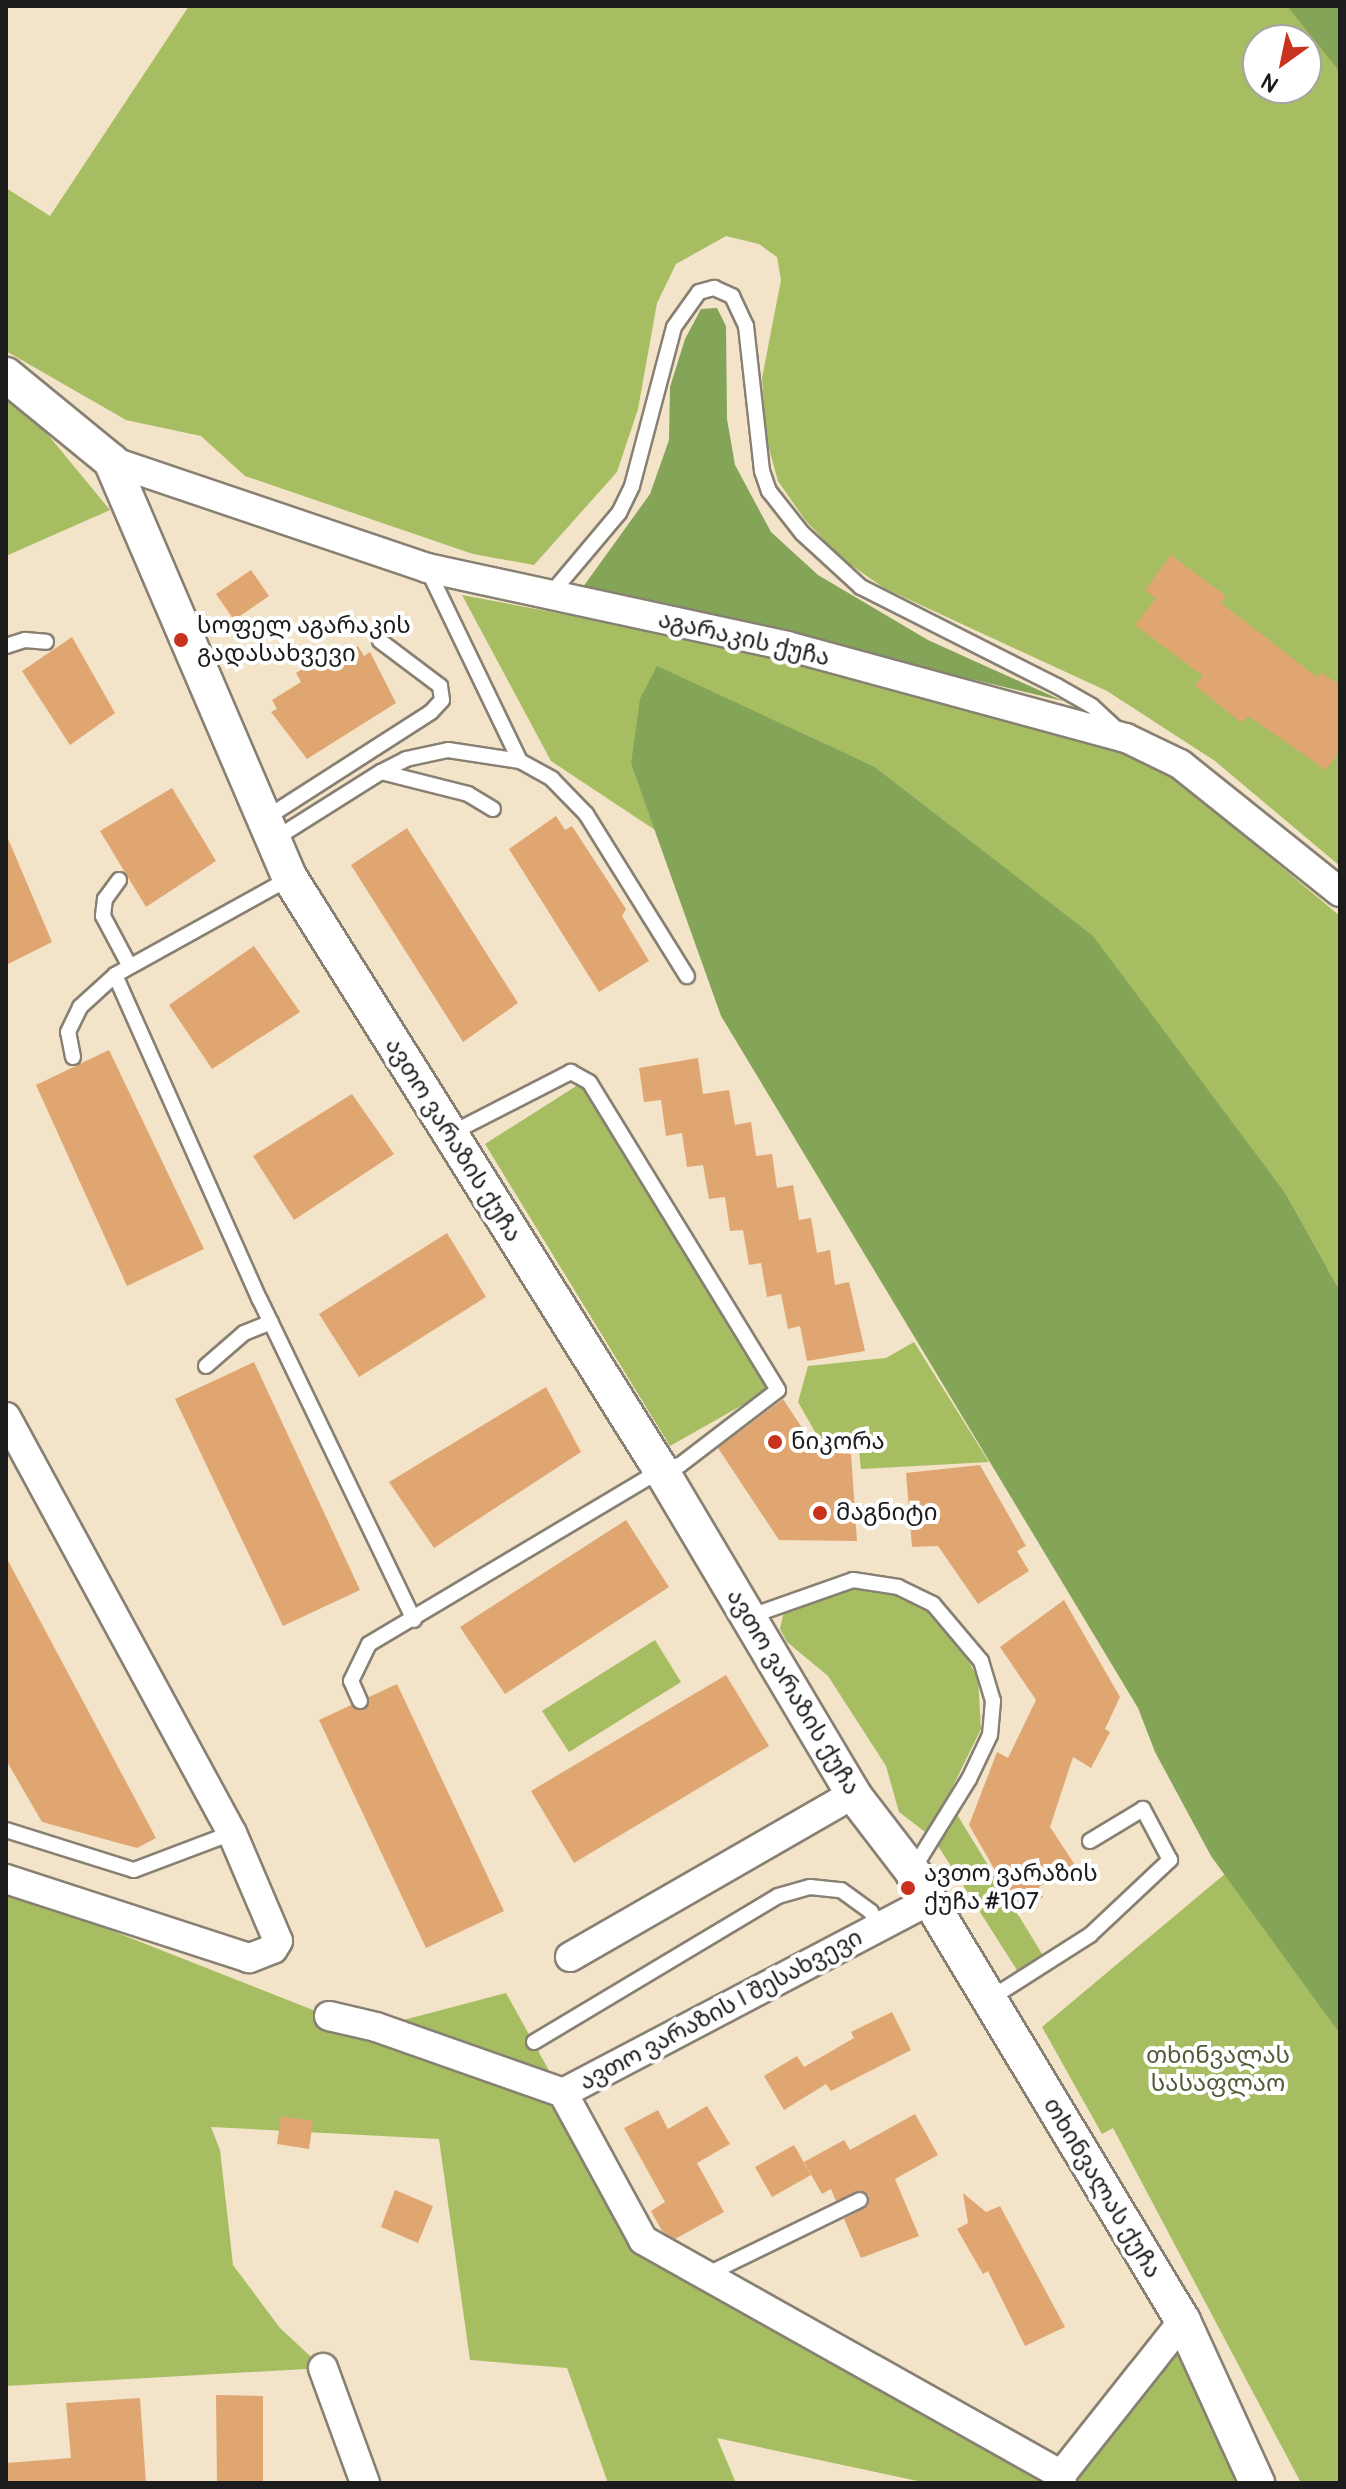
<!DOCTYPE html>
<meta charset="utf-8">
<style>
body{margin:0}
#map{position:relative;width:1346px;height:2489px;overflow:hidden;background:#f3e3c9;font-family:Pangolin,"Noto Sans Georgian",sans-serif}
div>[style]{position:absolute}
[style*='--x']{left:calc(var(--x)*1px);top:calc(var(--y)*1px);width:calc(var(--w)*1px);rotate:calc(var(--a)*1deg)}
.green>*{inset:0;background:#a6bd62}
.forest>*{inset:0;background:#84a458}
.building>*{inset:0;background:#dfa672}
.roads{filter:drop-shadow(2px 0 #888072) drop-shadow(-2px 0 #888072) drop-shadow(0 2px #888072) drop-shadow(0 -2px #888072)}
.service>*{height:14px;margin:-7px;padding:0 7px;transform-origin:7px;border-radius:7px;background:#fff}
.minor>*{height:28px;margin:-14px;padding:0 14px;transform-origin:14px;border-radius:14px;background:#fff}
.tertiary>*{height:34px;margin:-17px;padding:0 17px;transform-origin:17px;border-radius:17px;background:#fff}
.dots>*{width:22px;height:22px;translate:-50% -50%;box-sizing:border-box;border:4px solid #fff;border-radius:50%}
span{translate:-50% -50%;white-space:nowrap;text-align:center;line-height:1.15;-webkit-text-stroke:8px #fff;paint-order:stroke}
.poi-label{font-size:24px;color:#1c1c1c}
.left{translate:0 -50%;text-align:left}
.street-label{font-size:24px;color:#1c1c1c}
.park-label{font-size:24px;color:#535c38}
.frame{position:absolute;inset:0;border:8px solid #1c1c1c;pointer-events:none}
.north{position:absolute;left:1242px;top:24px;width:80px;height:80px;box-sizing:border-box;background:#fff;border:2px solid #a4a4a4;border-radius:50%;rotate:213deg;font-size:22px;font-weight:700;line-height:32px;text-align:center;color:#1c1c1c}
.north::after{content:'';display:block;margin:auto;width:28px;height:36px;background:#c8321e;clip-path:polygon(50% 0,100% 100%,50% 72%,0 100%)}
</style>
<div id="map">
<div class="green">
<i style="clip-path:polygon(evenodd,189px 6px,1340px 6px,1340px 866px,1215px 761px,1107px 691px,884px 588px,841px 558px,805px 520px,778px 481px,766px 438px,762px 378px,781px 280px,777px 257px,759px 244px,726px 236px,676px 264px,657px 303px,638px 409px,617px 472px,534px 565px,473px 554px,245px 476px,201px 436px,126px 420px,6px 351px,6px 188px,50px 216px,189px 6px,1258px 40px,1306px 40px,1306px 88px,1258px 88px,1258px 40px)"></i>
<i style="clip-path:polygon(6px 384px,110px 510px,6px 556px)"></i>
<i style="clip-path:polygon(462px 595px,674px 635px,1102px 741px,1171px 775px,1340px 916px,1340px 1291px,1286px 1194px,1092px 936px,875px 767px,777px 724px,631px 764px,655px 830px,551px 761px)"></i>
<i style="clip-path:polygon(581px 1083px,774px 1387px,670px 1446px,485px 1144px)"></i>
<i style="clip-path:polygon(914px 1342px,989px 1462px,861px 1469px,859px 1451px,823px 1446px,798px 1402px,808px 1366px,886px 1358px)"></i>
<i style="clip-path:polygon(850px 1587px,891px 1592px,930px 1610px,955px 1635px,978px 1679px,981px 1729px,947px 1798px,1047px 1962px,1022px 1978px,933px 1838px,899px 1812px,886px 1766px,828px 1676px,787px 1642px,780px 1629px,785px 1607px)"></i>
<i style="clip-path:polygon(655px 1640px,681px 1682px,569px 1752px,542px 1711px)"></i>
<i style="clip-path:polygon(1226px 1873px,1340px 2034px,1340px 2483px,1301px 2483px,1113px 2128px,1102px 2134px,1042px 2027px)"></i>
<i style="clip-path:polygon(6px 1889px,341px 2021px,377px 2027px,506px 1993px,643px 2240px,1060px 2475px,1183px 2321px,1257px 2483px,927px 2483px,717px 2438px,736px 2483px,608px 2483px,567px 2368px,470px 2360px,439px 2139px,211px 2127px,220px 2150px,233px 2265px,280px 2328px,323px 2368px,6px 2386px)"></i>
</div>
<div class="forest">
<i style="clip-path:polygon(1287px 6px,1340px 6px,1340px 72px)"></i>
<i style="clip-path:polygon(717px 308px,726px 326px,727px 419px,735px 465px,771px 532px,818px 575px,928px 640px,1063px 701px,583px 587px,650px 494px,669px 440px,670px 387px,685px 339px,701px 309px)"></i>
<i style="clip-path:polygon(657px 666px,875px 767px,1093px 936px,1286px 1194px,1340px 1291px,1340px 2034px,1211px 1856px,1155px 1752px,1138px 1708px,721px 1016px,631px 764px,640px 699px)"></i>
</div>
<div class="building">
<i style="clip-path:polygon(1171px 555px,1226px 596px,1221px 603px,1317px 677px,1321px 672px,1340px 685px,1340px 750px,1326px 770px,1248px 716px,1242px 723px,1195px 686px,1203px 676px,1135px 625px,1156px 598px,1145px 590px)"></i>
<i style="clip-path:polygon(251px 570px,269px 596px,234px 620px,216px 594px)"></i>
<i style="clip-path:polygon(72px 637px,115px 713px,70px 745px,22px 671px)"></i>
<i style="clip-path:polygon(358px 646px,364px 656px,370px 652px,396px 703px,307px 759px,271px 712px,277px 709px,272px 700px,301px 682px,296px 673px,323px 656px,328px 665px)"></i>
<i style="clip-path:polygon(172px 788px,216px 861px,146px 907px,100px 831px)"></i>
<i style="clip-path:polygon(556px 816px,565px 830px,572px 826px,626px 909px,622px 916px,649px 961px,599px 992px,509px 849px)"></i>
<i style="clip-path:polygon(407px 828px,518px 1003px,463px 1042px,351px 865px)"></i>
<i style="clip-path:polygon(6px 834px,52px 942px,6px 965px)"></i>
<i style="clip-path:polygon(254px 946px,300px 1012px,212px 1069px,169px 1005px)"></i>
<i style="clip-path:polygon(109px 1050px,204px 1249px,127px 1286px,36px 1085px)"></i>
<i style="clip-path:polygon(698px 1058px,703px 1094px,729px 1090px,735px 1125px,751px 1122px,756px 1156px,772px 1154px,777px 1188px,793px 1185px,799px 1220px,811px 1218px,817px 1253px,830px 1250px,835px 1285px,849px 1282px,865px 1351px,807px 1361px,800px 1326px,788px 1329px,781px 1294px,767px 1297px,761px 1263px,749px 1265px,743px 1230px,730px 1231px,725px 1197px,709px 1199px,703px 1165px,687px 1167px,682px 1133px,666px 1136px,661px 1100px,644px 1102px,639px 1068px)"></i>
<i style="clip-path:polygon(352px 1094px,394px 1154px,294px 1220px,253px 1156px)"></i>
<i style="clip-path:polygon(447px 1233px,486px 1297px,359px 1377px,319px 1314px)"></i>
<i style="clip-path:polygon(254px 1362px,360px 1590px,283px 1626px,175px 1399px)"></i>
<i style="clip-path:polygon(546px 1387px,581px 1452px,434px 1548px,389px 1482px)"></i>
<i style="clip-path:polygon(783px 1399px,818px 1452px,851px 1454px,857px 1541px,779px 1540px,718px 1448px)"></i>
<i style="clip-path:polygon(980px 1465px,1026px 1546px,1017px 1551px,1029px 1571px,978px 1604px,938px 1546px,912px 1547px,906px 1473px)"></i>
<i style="clip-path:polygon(626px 1520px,669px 1587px,505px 1694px,460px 1627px)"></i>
<i style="clip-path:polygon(6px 1557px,156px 1838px,137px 1848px,42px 1822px,6px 1760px)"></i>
<i style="clip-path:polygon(1064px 1600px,1120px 1697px,1105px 1729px,1110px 1732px,1091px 1768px,1073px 1757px,1050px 1827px,1075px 1865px,1039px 1887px,1043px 1897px,1019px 1912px,969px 1825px,997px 1752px,1008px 1758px,1036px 1700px,1000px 1647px)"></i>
<i style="clip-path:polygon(726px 1675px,769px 1746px,574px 1863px,531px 1791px)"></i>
<i style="clip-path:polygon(397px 1684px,504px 1911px,426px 1948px,319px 1720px,351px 1705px,365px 1710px,369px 1697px)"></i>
<i style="clip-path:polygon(892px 2012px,911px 2050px,831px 2091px,826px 2084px,784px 2110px,764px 2076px,797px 2056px,804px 2067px,854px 2038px,851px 2032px)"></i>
<i style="clip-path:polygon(707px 2106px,730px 2144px,697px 2163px,724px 2212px,675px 2239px,662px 2231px,651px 2211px,665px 2202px,624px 2128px,658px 2110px,668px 2129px)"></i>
<i style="clip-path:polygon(915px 2114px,938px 2155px,895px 2179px,919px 2236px,861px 2258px,844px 2219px,868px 2206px,869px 2195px,860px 2190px,836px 2201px,831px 2189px,822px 2194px,804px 2162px,844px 2140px,850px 2150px)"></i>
<i style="clip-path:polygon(281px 2116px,313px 2121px,309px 2149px,277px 2144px)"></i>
<i style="clip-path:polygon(794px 2145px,811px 2175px,772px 2197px,755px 2167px)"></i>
<i style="clip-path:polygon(395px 2190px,433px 2206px,418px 2243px,381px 2227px)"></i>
<i style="clip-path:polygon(963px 2193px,986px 2212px,1000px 2206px,1065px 2327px,1025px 2346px,988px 2271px,983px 2274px,957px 2229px,968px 2223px)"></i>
<i style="clip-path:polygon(216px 2395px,263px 2396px,263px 2483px,217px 2483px)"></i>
<i style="clip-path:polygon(140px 2398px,146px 2483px,6px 2483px,6px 2463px,71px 2458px,66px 2403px)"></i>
</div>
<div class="roads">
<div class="service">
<i style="--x:427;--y:568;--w:214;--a:64.3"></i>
<i style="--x:549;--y:596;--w:109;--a:-49.9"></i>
<i style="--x:619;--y:513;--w:30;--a:-64"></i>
<i style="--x:632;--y:486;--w:164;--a:-75.2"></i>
<i style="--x:674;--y:327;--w:43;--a:-54.5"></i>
<i style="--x:699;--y:292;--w:16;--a:-15"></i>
<i style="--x:714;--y:288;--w:20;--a:24"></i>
<i style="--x:732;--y:296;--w:33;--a:65"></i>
<i style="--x:746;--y:326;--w:146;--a:83.7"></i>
<i style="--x:762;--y:471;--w:21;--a:71"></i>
<i style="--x:769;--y:491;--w:53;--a:51.8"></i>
<i style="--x:802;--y:533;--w:80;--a:42.5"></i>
<i style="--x:861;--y:587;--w:220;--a:26.8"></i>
<i style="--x:1057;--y:686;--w:40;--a:29.7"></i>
<i style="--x:1092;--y:706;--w:35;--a:43"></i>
<i style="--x:6;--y:646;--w:20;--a:-18"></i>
<i style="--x:25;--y:640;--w:21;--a:5"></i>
<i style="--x:381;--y:772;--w:28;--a:-27"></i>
<i style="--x:406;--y:759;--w:43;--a:-12.1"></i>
<i style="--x:448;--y:750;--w:73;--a:8.7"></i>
<i style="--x:520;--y:761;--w:37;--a:29"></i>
<i style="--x:552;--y:779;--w:49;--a:45.8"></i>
<i style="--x:586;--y:814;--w:191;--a:58.1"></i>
<i style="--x:266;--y:818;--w:196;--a:-32.7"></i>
<i style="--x:431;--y:712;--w:16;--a:-47"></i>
<i style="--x:442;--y:700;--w:14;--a:-98"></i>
<i style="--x:440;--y:686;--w:75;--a:-143.1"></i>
<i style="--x:273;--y:840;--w:128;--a:-32.2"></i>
<i style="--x:381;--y:772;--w:90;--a:14.2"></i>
<i style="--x:468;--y:794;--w:29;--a:31"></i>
<i style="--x:290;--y:878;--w:200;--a:151"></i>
<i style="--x:115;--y:975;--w:356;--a:66"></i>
<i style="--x:260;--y:1300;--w:355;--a:64.3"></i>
<i style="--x:119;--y:880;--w:24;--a:126"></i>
<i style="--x:105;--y:899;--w:17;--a:97"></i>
<i style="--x:103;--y:916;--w:55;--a:62"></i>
<i style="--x:73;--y:1057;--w:25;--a:-101"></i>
<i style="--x:68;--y:1032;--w:28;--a:-64"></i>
<i style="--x:80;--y:1007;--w:47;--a:-42.4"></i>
<i style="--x:206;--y:1366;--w:50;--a:-41"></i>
<i style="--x:244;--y:1333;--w:29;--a:-22"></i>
<i style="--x:748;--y:1617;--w:111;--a:-19.4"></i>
<i style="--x:853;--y:1580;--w:46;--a:8.8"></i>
<i style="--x:898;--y:1587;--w:39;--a:26"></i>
<i style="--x:933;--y:1604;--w:75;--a:49.9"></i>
<i style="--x:981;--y:1661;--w:42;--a:73.3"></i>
<i style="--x:993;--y:1701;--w:34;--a:95"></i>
<i style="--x:990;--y:1735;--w:49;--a:115.5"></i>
<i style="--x:969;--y:1779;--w:108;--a:121.8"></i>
<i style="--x:360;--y:1701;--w:22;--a:-114"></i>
<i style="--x:351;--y:1681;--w:41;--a:-64.1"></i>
<i style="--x:369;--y:1644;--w:340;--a:-30.8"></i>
<i style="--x:661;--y:1470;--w:20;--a:-15"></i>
<i style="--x:680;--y:1465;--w:123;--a:-37.4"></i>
<i style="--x:778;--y:1390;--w:361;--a:-121.5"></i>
<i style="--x:589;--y:1082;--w:21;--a:-151"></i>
<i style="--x:571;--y:1072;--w:136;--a:152.9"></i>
<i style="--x:6;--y:1830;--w:134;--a:17.4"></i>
<i style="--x:134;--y:1870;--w:105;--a:-20.7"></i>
<i style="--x:988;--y:2000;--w:121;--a:-32.5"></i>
<i style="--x:1090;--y:1935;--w:110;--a:-43.2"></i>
<i style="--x:1170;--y:1860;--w:58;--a:-117.9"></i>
<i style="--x:1143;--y:1809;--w:62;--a:148.9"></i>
<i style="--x:534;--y:2042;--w:284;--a:-30.9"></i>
<i style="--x:778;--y:1896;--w:33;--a:-16"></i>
<i style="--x:810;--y:1887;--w:31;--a:6"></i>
<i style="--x:841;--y:1890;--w:37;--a:36"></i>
<i style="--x:871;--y:1912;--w:17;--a:62"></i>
<i style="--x:706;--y:2275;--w:171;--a:-26"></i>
</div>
<div class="minor">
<i style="--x:111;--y:461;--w:334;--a:18.7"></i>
<i style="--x:427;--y:568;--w:368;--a:12.2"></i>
<i style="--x:787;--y:646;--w:351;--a:15.2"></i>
<i style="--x:1126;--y:738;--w:60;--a:25.7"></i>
<i style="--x:1180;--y:764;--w:205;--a:38.7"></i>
<i style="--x:6;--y:1417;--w:473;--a:61.5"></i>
<i style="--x:232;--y:1833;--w:117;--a:66.9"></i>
<i style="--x:278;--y:1941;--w:9;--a:122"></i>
<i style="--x:273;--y:1949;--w:26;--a:159"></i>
<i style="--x:249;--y:1958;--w:256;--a:-162"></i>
<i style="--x:570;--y:1957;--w:327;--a:-29.9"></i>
<i style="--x:329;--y:2016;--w:48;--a:13.2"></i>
<i style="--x:376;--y:2027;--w:198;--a:19.4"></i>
<i style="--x:563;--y:2093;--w:412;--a:-27.7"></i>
<i style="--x:563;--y:2093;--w:167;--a:61.4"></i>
<i style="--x:643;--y:2240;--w:480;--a:29.3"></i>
<i style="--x:323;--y:2368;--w:122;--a:69.9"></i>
<i style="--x:1062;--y:2483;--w:8;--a:-97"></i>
<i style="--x:1061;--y:2475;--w:196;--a:-51.6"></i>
</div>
<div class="tertiary">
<i style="--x:6;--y:375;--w:136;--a:39.3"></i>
<i style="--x:111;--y:461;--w:454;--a:66.8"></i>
<i style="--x:290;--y:878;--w:699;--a:57.93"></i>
<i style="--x:661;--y:1470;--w:377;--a:59.3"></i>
<i style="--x:853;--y:1794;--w:97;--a:52.5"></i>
<i style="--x:912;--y:1871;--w:525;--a:58.94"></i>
<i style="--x:1183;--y:2321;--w:178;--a:65.4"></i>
</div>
</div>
<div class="dots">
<i style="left:181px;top:640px;background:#c8321e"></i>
<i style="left:775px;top:1442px;background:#c8321e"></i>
<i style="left:820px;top:1513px;background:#c8321e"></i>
<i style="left:908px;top:1888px;background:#c8321e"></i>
</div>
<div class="poi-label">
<span class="left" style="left:197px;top:640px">სოფელ აგარაკის<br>გადასახვევი</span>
<span class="left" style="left:791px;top:1442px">ნიკორა</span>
<span class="left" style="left:836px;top:1513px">მაგნიტი</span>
<span class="left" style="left:924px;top:1888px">ავთო ვარაზის<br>ქუჩა #107</span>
</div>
<div class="street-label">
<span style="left:744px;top:639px;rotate:13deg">აგარაკის ქუჩა</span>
<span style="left:453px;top:1140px;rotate:58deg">ავთო ვარაზის ქუჩა</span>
<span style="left:793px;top:1692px;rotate:59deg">ავთო ვარაზის ქუჩა</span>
<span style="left:721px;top:2010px;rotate:-28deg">ავთო ვარაზის I შესახვევი</span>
<span style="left:1102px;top:2188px;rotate:59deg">თხინვალას ქუჩა</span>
</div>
<div class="park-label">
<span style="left:1218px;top:2070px">თხინვალას<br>სასაფლაო</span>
</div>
<div class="frame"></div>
<div class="north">N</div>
</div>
